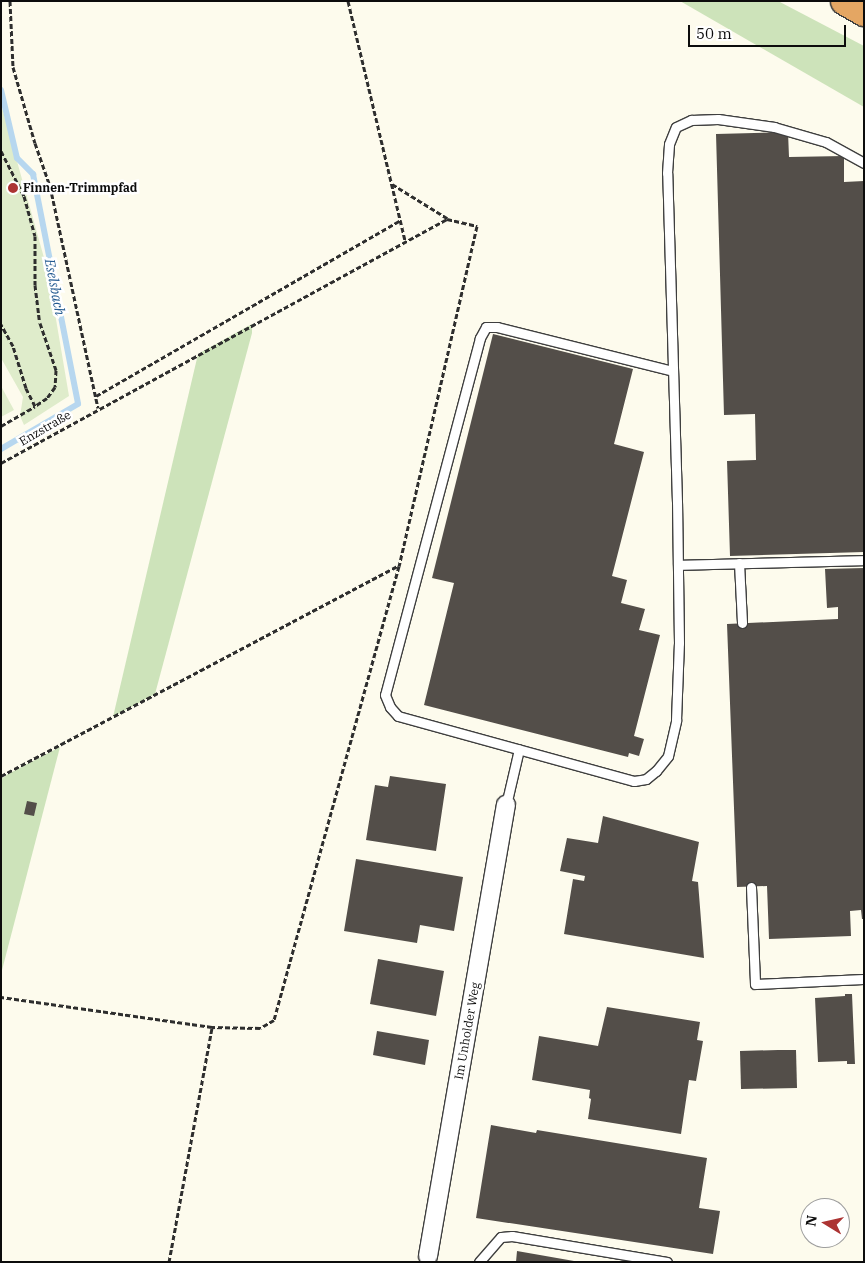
<!DOCTYPE html>
<meta charset="utf-8">
<style>
body{margin:0}
#map{position:relative;width:865px;height:1263px;overflow:hidden;background:#fdfbed;font-family:"IBM Plex Serif",serif}
div>[style]{position:absolute}
[style*='--x']{left:calc(var(--x)*1px);top:calc(var(--y)*1px);width:calc(var(--w)*1px);rotate:calc(var(--a)*1deg)}
.green>*{inset:0;background:#cde3ba}
.pitch>*{inset:0;background:#dfeccb}
.stream>*{height:6px;margin:-3px;padding:0 3px;transform-origin:3px;border-radius:3px;background:#b7d7ef}
.building>*{inset:0;background:#534e49}
.path>*{height:3px;margin-top:-1.5px;transform-origin:0;background:repeating-linear-gradient(90deg,#2e2e2e 0 5px,transparent 0 7.5px)}
.roads{filter:drop-shadow(1px 0 #3f3f3f) drop-shadow(-1px 0 #3f3f3f) drop-shadow(0 1px #3f3f3f) drop-shadow(0 -1px #3f3f3f)}
.service>*{height:9px;margin:-4.5px;padding:0 4.5px;transform-origin:4.5px;border-radius:4.5px;background:#fff}
.minor>*{height:18px;margin:-9px;padding:0 9px;transform-origin:9px;border-radius:9px;background:#fff}
.motorway>*{height:28px;margin:-14px;padding:0 14px;transform-origin:14px;border-radius:14px;background:#e4a663}
.dots>*{width:14px;height:14px;translate:-50% -50%;box-sizing:border-box;border:2px solid #fff;border-radius:50%}
span{translate:-50% -50%;white-space:nowrap;text-align:center;line-height:1.15;-webkit-text-stroke:5px #fff;paint-order:stroke}
.poi-label{font-size:12px;color:#0c0c0c;font-weight:700}
.left{translate:0 -50%;text-align:left}
.street-label{font-size:12px;color:#0c0c0c}
.water-label{font-size:14px;color:#235a90;font-style:italic}
.frame{position:absolute;inset:0;border:2px solid #0c0c0c;pointer-events:none}
.north{position:absolute;left:800px;top:1198px;width:50px;height:50px;box-sizing:border-box;background:#fff;border:1px solid #9e9e9e;border-radius:50%;rotate:279deg;font-size:14px;font-weight:700;line-height:20px;text-align:center;color:#0c0c0c}
.north::after{content:'';display:block;margin:auto;width:18px;height:22px;background:#ac3433;clip-path:polygon(50% 0,100% 100%,50% 72%,0 100%)}
.scale{position:absolute;left:688px;top:25px;width:158px;height:22px;box-sizing:border-box;border:2px solid #0c0c0c;border-top:0;padding-left:6px;font-size:15px;line-height:18px;white-space:nowrap;color:#0c0c0c;-webkit-text-stroke:4px #fff;paint-order:stroke}
</style>
<div id="map">
<div class="green">
<i style="clip-path:polygon(680px 1px,778px 1px,864px 46px,864px 107px)"></i>
<i style="clip-path:polygon(252px 324px,252px 333px,155px 694px,113px 717px,198px 354px)"></i>
<i style="clip-path:polygon(60px 747px,1px 974px,1px 779px,8px 774px)"></i>
</div>
<div class="pitch">
<i style="clip-path:polygon(1px 104px,48px 272px,69px 396px,24px 425px,20px 416px,23px 397px,1px 358px)"></i>
<i style="clip-path:polygon(1px 386px,14px 410px,1px 417px)"></i>
</div>
<div class="stream">
<i style="--x:1;--y:90;--w:70;--a:76.8"></i>
<i style="--x:17;--y:158;--w:23;--a:45"></i>
<i style="--x:33;--y:174;--w:234;--a:78.9"></i>
<i style="--x:78;--y:404;--w:89;--a:149.7"></i>
</div>
<div class="building">
<i style="clip-path:polygon(788px 132px,789px 157px,844px 156px,844px 182px,864px 181px,864px 552px,730px 556px,727px 461px,756px 460px,755px 414px,724px 415px,716px 134px)"></i>
<i style="clip-path:polygon(493px 334px,633px 369px,614px 444px,644px 452px,612px 576px,627px 580px,621px 603px,645px 609px,639px 630px,660px 635px,634px 736px,644px 739px,639px 756px,629px 753px,628px 757px,424px 705px,454px 583px,432px 578px)"></i>
<i style="clip-path:polygon(864px 568px,864px 919px,862px 919px,861px 910px,850px 911px,851px 936px,769px 939px,767px 886px,737px 887px,727px 624px,838px 619px,838px 607px,827px 608px,825px 569px)"></i>
<i style="clip-path:polygon(390px 776px,446px 784px,436px 851px,366px 840px,375px 785px,388px 787px)"></i>
<i style="clip-path:polygon(27px 801px,37px 803px,34px 816px,24px 814px)"></i>
<i style="clip-path:polygon(603px 816px,699px 842px,692px 881px,698px 882px,704px 958px,564px 934px,573px 879px,584px 881px,585px 876px,560px 871px,567px 838px,598px 843px)"></i>
<i style="clip-path:polygon(356px 859px,463px 877px,454px 931px,420px 925px,417px 943px,344px 931px)"></i>
<i style="clip-path:polygon(378px 959px,444px 971px,436px 1016px,370px 1004px)"></i>
<i style="clip-path:polygon(845px 994px,852px 994px,855px 1064px,847px 1064px,847px 1061px,818px 1062px,815px 998px,845px 996px)"></i>
<i style="clip-path:polygon(607px 1007px,700px 1022px,697px 1040px,703px 1041px,696px 1081px,689px 1080px,681px 1134px,588px 1119px,591px 1099px,589px 1098px,590px 1090px,532px 1080px,539px 1036px,598px 1046px)"></i>
<i style="clip-path:polygon(377px 1031px,429px 1040px,425px 1065px,373px 1055px)"></i>
<i style="clip-path:polygon(778px 1050px,796px 1050px,797px 1088px,741px 1089px,740px 1051px)"></i>
<i style="clip-path:polygon(491px 1125px,536px 1133px,537px 1130px,707px 1158px,699px 1208px,720px 1211px,713px 1254px,476px 1218px)"></i>
<i style="clip-path:polygon(517px 1251px,574px 1261px,574px 1262px,516px 1262px)"></i>
</div>
<div class="path">
<i style="--x:10;--y:1;--w:66;--a:87.4"></i>
<i style="--x:13;--y:67;--w:79;--a:73.9"></i>
<i style="--x:35;--y:143;--w:46;--a:70.8"></i>
<i style="--x:50;--y:186;--w:227;--a:77.8"></i>
<i style="--x:348;--y:1;--w:246;--a:76.6"></i>
<i style="--x:1;--y:151;--w:51;--a:62.9"></i>
<i style="--x:24;--y:196;--w:41;--a:74.6"></i>
<i style="--x:35;--y:236;--w:49;--a:90"></i>
<i style="--x:35;--y:285;--w:38;--a:83"></i>
<i style="--x:40;--y:323;--w:50;--a:71.2"></i>
<i style="--x:56;--y:370;--w:17;--a:93"></i>
<i style="--x:55;--y:387;--w:14;--a:126"></i>
<i style="--x:47;--y:398;--w:14;--a:146"></i>
<i style="--x:35;--y:406;--w:20;--a:-117"></i>
<i style="--x:26;--y:388;--w:44;--a:-107.2"></i>
<i style="--x:13;--y:346;--w:25;--a:-119"></i>
<i style="--x:392;--y:184;--w:65;--a:31.7"></i>
<i style="--x:96;--y:396;--w:352;--a:-30"></i>
<i style="--x:1;--y:426;--w:39;--a:-30"></i>
<i style="--x:1;--y:463;--w:508;--a:-28.68"></i>
<i style="--x:447;--y:219;--w:31;--a:13"></i>
<i style="--x:477;--y:226;--w:349;--a:102.9"></i>
<i style="--x:399;--y:566;--w:471;--a:105.4"></i>
<i style="--x:274;--y:1020;--w:16;--a:150"></i>
<i style="--x:260;--y:1028;--w:48;--a:-178.8"></i>
<i style="--x:212;--y:1027;--w:213;--a:-171.9"></i>
<i style="--x:1;--y:776;--w:449;--a:-27.9"></i>
<i style="--x:169;--y:1262;--w:239;--a:-79.6"></i>
</div>
<div class="roads">
<div class="service">
<i style="--x:673;--y:371;--w:181;--a:-166"></i>
<i style="--x:497;--y:327;--w:11;--a:180"></i>
<i style="--x:486;--y:327;--w:13;--a:119"></i>
<i style="--x:480;--y:338;--w:369;--a:104.9"></i>
<i style="--x:385;--y:695;--w:13;--a:67"></i>
<i style="--x:390;--y:707;--w:12;--a:48"></i>
<i style="--x:398;--y:716;--w:245;--a:15.4"></i>
<i style="--x:634;--y:781;--w:12;--a:-9"></i>
<i style="--x:646;--y:779;--w:13;--a:-39"></i>
<i style="--x:656;--y:771;--w:19;--a:-51"></i>
<i style="--x:668;--y:756;--w:37;--a:-77"></i>
<i style="--x:676;--y:720;--w:77;--a:-87.8"></i>
<i style="--x:679;--y:643;--w:141;--a:-90.8"></i>
<i style="--x:677;--y:502;--w:329;--a:-91.7"></i>
<i style="--x:667;--y:173;--w:29;--a:-86"></i>
<i style="--x:669;--y:144;--w:18;--a:-68"></i>
<i style="--x:676;--y:127;--w:17;--a:-25"></i>
<i style="--x:691;--y:120;--w:27;--a:-2"></i>
<i style="--x:718;--y:119;--w:57;--a:8.1"></i>
<i style="--x:774;--y:127;--w:54;--a:16.1"></i>
<i style="--x:826;--y:142;--w:43;--a:28.9"></i>
<i style="--x:739;--y:563;--w:60;--a:87.1"></i>
<i style="--x:678;--y:565;--w:186;--a:-1.5"></i>
<i style="--x:506;--y:805;--w:57;--a:-76.9"></i>
<i style="--x:751;--y:887;--w:97;--a:87.6"></i>
<i style="--x:755;--y:984;--w:109;--a:-2.6"></i>
<i style="--x:479;--y:1262;--w:33;--a:-49"></i>
<i style="--x:501;--y:1237;--w:11;--a:-5"></i>
<i style="--x:512;--y:1236;--w:157;--a:9.5"></i>
</div>
<div class="minor">
<i style="--x:428;--y:1256;--w:458;--a:-80.2"></i>
</div>
<div class="motorway">
<i style="--x:845;--y:1;--w:22;--a:30"></i>
</div>
</div>
<div class="dots">
<i style="left:13px;top:188px;background:#ac3433"></i>
</div>
<div class="poi-label">
<span class="left" style="left:23px;top:188px">Finnen-Trimmpfad</span>
</div>
<div class="street-label">
<span style="left:45px;top:428px;rotate:-30deg">Enzstraße</span>
<span style="left:467px;top:1031px;rotate:-80deg">Im Unholder Weg</span>
</div>
<div class="water-label">
<span style="left:55px;top:287px;rotate:79deg">Eselsbach</span>
</div>
<div class="frame"></div>
<div class="north">N</div>
<div class="scale">50 m</div>
</div>
